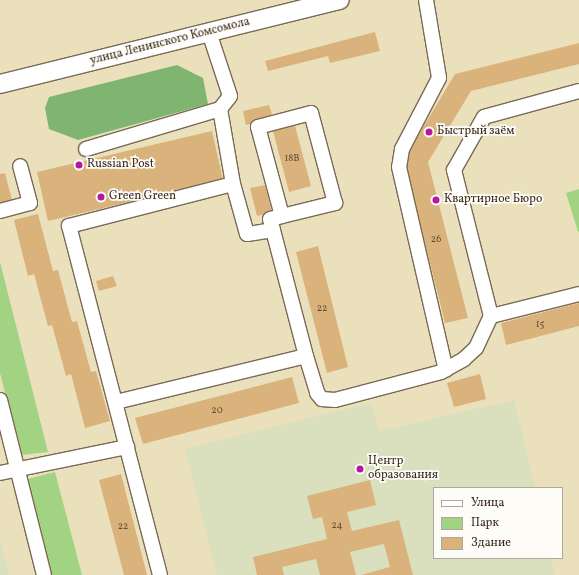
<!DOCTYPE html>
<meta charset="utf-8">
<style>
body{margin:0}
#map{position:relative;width:579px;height:575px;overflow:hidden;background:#ebe0bc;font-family:Vollkorn,serif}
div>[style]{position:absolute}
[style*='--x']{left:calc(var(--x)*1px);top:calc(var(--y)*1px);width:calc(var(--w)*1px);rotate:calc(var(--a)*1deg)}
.built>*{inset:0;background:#dadfbd}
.green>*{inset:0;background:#a1d383}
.forest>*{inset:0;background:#80b571}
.building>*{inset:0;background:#dab27c}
.roads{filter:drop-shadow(1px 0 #796a55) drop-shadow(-1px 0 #796a55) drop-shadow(0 1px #796a55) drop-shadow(0 -1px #796a55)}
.minor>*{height:14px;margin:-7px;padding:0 7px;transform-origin:7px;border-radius:7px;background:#fff}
.major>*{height:18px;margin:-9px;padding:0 9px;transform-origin:9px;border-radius:9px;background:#fff}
.dots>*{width:11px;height:11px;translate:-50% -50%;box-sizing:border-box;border:2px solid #fdfcf7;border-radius:50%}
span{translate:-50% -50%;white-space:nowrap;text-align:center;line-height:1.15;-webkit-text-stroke:3.5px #fdfcf7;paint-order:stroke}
.number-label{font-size:10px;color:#634c36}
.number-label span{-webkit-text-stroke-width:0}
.street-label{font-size:12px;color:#3b2a1e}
.poi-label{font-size:12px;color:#3b2a1e}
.left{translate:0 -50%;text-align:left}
.legend{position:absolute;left:433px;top:487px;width:130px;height:72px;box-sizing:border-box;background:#fdfcf7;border:1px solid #afa8a0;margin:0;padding:5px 7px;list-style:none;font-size:12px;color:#3b2a1e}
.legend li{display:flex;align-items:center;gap:8px;height:20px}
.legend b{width:20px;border:1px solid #afa8a0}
</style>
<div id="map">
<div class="built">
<i style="clip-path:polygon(514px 400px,535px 488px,434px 488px,434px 558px,551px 558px,555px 575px,217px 575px,185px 449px,371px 403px,379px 431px)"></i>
<i style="clip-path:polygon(0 538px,9px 575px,0 575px)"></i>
</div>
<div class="green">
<i style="clip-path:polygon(579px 189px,579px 231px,578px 232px,566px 193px)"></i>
<i style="clip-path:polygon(0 262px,48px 452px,21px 455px,0 373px)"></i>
<i style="clip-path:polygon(55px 472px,82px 575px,49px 575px,24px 480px)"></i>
</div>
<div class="forest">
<i style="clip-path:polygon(177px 65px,203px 78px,208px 104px,78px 140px,49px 129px,45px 108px,49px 97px)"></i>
</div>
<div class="building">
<i style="clip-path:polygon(375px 32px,380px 51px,330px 63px,328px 56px,268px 71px,265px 61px)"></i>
<i style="clip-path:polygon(579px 43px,579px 64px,471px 91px,428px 162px,468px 318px,445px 323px,404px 159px,455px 74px)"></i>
<i style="clip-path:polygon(269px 105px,273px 118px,246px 125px,243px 111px)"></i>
<i style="clip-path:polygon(295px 126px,311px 186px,289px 192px,273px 131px)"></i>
<i style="clip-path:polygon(212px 131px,223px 180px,48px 221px,37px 172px)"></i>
<i style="clip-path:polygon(5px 173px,13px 204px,0 207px,0 174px)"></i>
<i style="clip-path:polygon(265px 185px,272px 212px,257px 216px,250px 188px)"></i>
<i style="clip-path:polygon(38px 214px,53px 271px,58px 270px,72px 322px,77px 321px,91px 372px,96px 371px,110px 421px,85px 428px,71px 374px,66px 376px,52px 325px,48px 326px,34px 274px,28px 276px,14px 220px)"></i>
<i style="clip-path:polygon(318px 246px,348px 367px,327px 373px,296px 252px)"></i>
<i style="clip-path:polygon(113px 276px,117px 286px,99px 291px,96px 281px)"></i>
<i style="clip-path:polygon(579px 303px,579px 326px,506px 345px,501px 323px)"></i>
<i style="clip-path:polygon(480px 374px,486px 399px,454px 407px,447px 383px)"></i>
<i style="clip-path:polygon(292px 377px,299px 403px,143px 444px,135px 418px)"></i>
<i style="clip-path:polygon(121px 474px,147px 575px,124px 575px,99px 480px)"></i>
<i style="clip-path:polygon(370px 480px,376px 505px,347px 512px,352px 531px,399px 520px,413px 575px,361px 575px,390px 567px,384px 544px,350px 552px,356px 575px,320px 575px,316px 559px,282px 567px,284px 575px,257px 575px,253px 557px,327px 539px,322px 517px,313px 519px,307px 496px)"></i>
</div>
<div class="roads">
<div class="minor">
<i style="--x:426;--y:0;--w:79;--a:80.5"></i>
<i style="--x:439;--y:78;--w:80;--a:117.5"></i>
<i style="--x:402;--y:149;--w:18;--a:99"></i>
<i style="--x:399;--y:167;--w:208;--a:77"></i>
<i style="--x:579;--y:91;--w:98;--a:164.7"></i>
<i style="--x:484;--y:117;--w:61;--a:119.5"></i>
<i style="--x:454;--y:170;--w:151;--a:75.8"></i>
<i style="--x:491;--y:316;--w:91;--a:-14"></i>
<i style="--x:86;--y:149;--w:140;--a:-16.6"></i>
<i style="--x:0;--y:211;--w:31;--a:-15"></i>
<i style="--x:30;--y:203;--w:38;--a:-105"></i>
<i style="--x:273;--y:230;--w:11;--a:-105"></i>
<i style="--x:270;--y:219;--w:12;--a:-14"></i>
<i style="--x:282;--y:216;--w:55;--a:-13.8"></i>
<i style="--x:335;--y:203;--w:93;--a:-104.9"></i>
<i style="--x:311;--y:113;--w:55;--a:165.2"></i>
<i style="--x:258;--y:127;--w:92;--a:74.9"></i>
<i style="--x:306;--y:356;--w:39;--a:73"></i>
<i style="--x:317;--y:393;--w:8;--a:50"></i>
<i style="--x:322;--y:399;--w:13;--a:4"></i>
<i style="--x:335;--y:400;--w:110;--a:-14.8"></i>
<i style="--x:441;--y:372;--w:26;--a:-29"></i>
<i style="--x:464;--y:359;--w:16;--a:-43"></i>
<i style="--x:476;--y:348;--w:35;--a:-65"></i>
<i style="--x:0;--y:400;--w:180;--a:75.9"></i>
<i style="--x:116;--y:402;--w:195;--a:-13.6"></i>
<i style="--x:306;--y:356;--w:130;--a:-104.7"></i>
<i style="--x:273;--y:230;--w:26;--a:171"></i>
<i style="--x:247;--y:234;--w:52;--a:-105.6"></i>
<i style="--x:233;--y:184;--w:76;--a:-99.8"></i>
<i style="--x:220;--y:109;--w:16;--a:-52"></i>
<i style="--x:230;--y:96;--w:67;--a:-108.2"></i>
<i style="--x:0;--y:473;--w:130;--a:-11.6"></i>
<i style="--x:160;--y:575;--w:361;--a:-104.6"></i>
<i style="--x:69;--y:226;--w:169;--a:-14.4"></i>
</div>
<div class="major">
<i style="--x:0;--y:84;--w:350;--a:-13.9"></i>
</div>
</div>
<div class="dots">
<i style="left:429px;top:132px;background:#b5179e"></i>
<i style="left:79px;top:165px;background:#b5179e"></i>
<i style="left:101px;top:197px;background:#b5179e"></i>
<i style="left:436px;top:200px;background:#b5179e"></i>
<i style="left:360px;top:469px;background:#b5179e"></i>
</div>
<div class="number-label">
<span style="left:292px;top:159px">18В</span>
<span style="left:436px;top:240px">26</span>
<span style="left:322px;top:309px">22</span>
<span style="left:540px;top:325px">15</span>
<span style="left:217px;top:411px">20</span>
<span style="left:337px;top:526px">24</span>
<span style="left:123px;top:527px">22</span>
</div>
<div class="street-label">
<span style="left:170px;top:42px;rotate:-14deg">улица Ленинского Комсомола</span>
</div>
<div class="poi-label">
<span class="left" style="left:437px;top:132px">Быстрый заём</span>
<span class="left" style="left:87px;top:165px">Russian Post</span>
<span class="left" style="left:109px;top:197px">Green Green</span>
<span class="left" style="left:444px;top:200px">Квартирное Бюро</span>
<span class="left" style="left:368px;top:469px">Центр<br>образования</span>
</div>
<ul class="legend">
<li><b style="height:5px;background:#fff"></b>Улица</li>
<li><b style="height:11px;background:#a1d383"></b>Парк</li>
<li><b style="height:11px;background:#dab27c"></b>Здание</li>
</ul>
</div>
